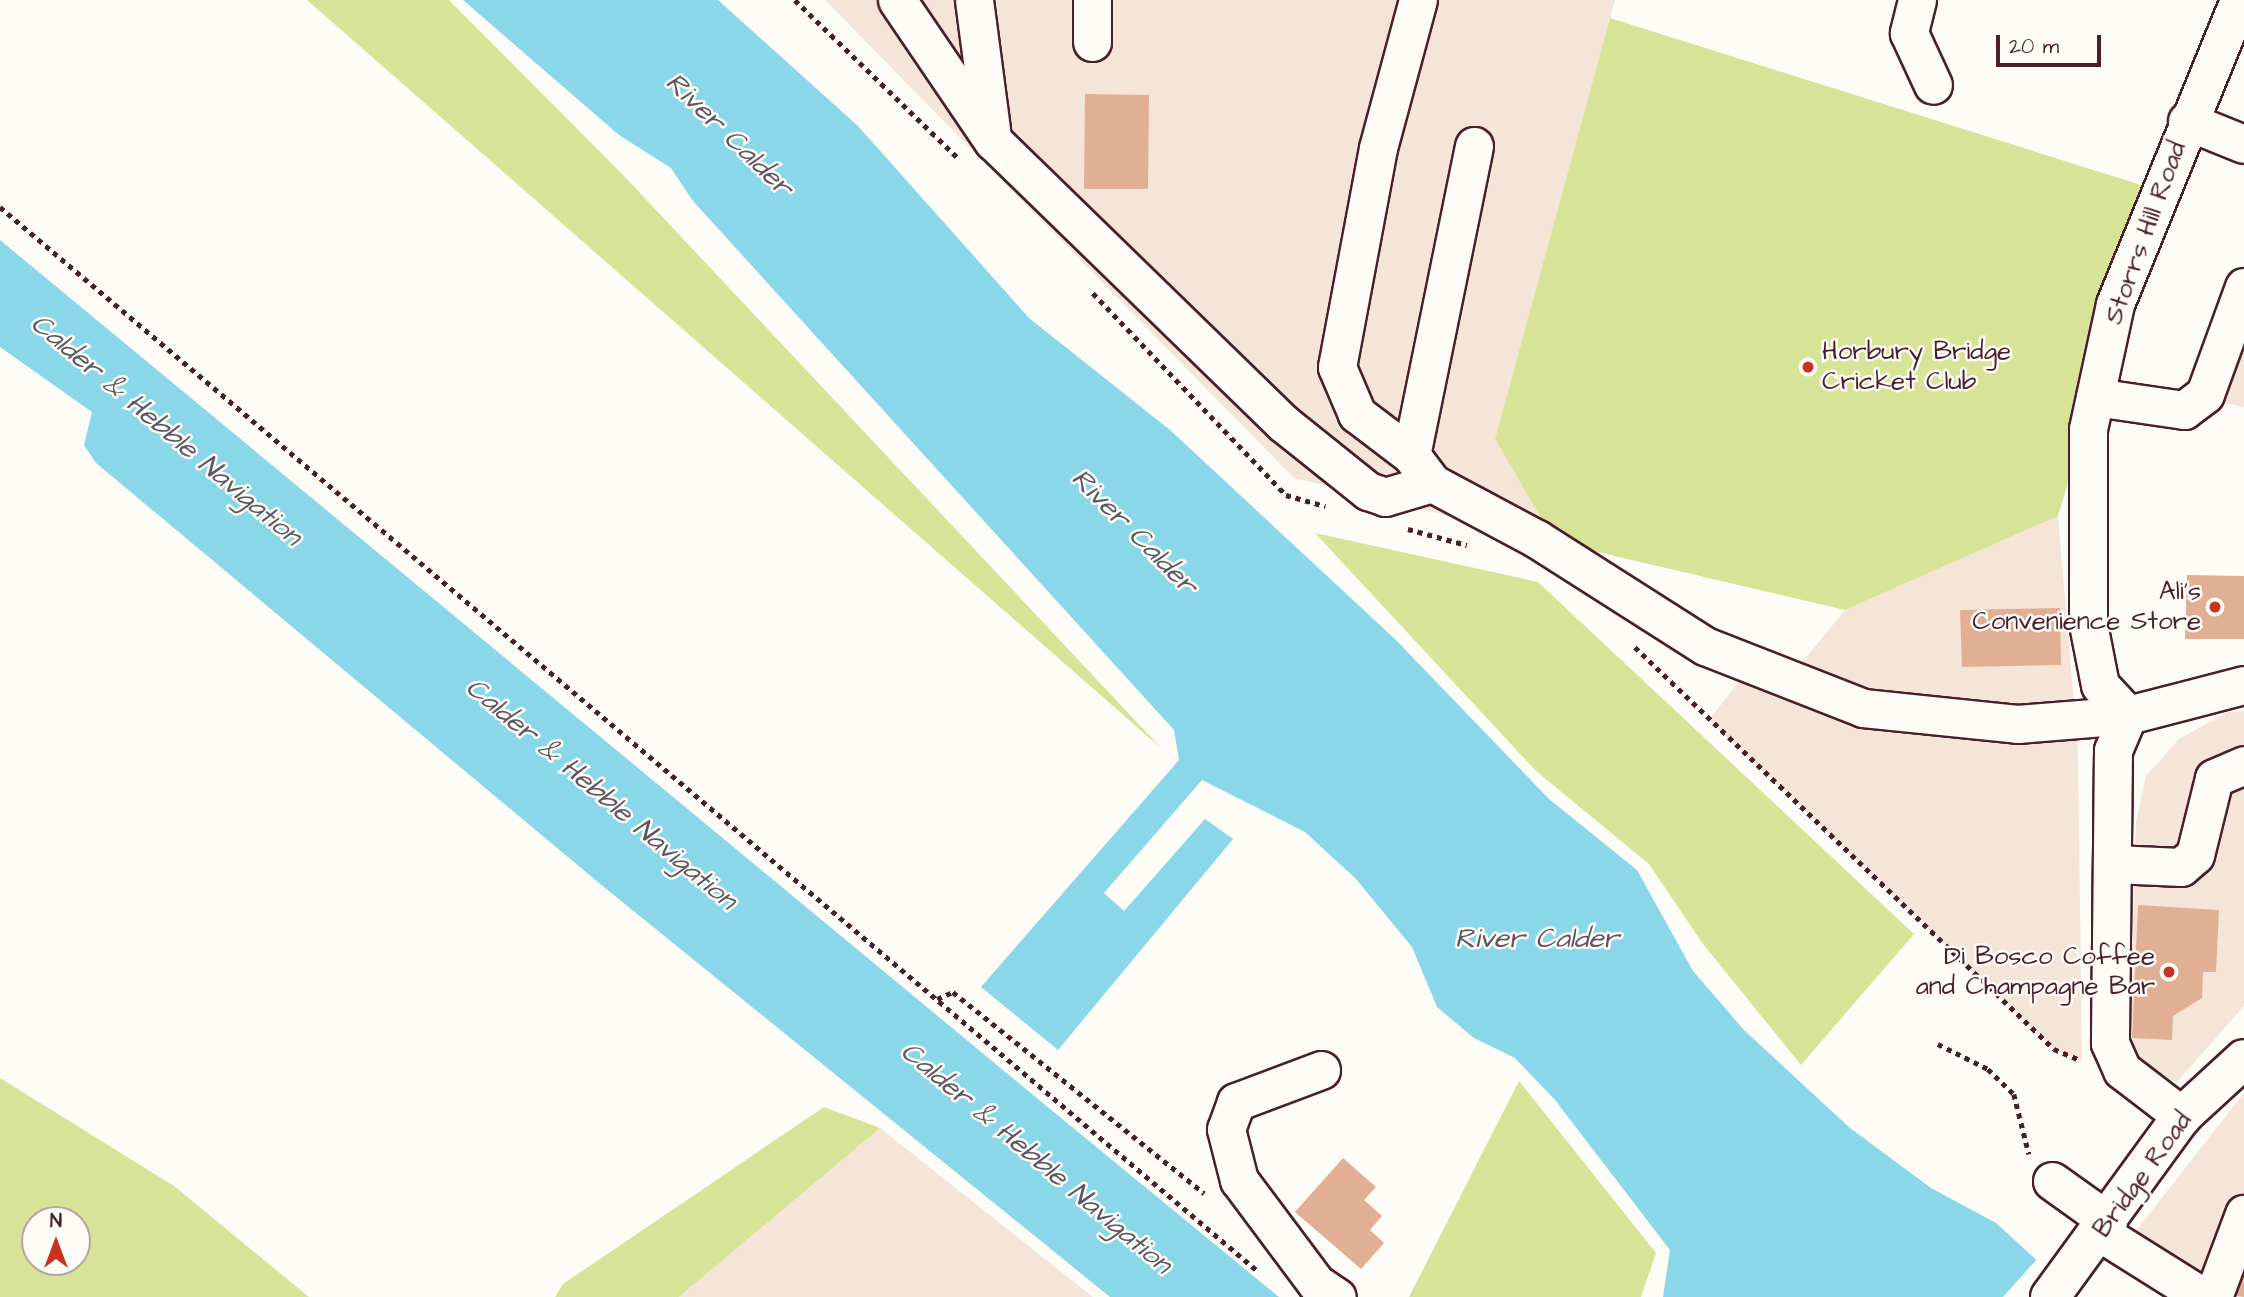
<!DOCTYPE html>
<style>
body{margin:0}
#map{position:relative;width:2244px;height:1297px;overflow:hidden;background:#fdfcf7;font-family:"Architects Daughter",sans-serif}
div>[style]{position:absolute}
[style*='--x']{left:calc(var(--x)*1px);top:calc(var(--y)*1px);width:calc(var(--w)*1px);rotate:calc(var(--a)*1deg)}
.built>*{inset:0;background:#f5e5d9}
.green>*{inset:0;background:#d7e396}
.water>*{inset:0;background:#8ad7ea}
.pier>*{inset:0;background:#fdfcf7}
.building>*{inset:0;background:#e1af94}
.path>*{height:4.5px;margin-top:-2.25px;transform-origin:0;background:repeating-linear-gradient(90deg,#4a1f2b 0 5px,transparent 0 10px)}
.roads{filter:drop-shadow(2px 0 #4a1f2b) drop-shadow(-2px 0 #4a1f2b) drop-shadow(0 2px #4a1f2b) drop-shadow(0 -2px #4a1f2b)}
.minor>*{height:37px;margin:-18.5px;padding:0 18.5px;transform-origin:18.5px;border-radius:18.5px;background:#fdfcf7}
.highway>*{height:38px;margin:-19px;padding:0 19px;transform-origin:19px;border-radius:19px;background:#fdfcf7}
.dots>*{width:19px;height:19px;translate:-50% -50%;box-sizing:border-box;border:4px solid #fdfcf7;border-radius:50%}
span{translate:-50% -50%;white-space:nowrap;text-align:center;line-height:1.15;-webkit-text-stroke:5px #fdfcf7;paint-order:stroke}
.street-label{font-size:26px;color:#4a1f2b}
.poi-label{font-size:26px;color:#4a1f2b}
.left{translate:0 -50%;text-align:left}
.right{translate:-100% -50%;text-align:right}
.water-label{font-size:28px;color:#5d5664;font-style:italic}
.north{position:absolute;left:21px;top:1206px;width:70px;height:70px;box-sizing:border-box;background:#fdfcf7;border:2px solid #b5a4a5;border-radius:50%;rotate:0deg;font-size:19px;font-weight:700;line-height:28px;text-align:center;color:#4a1f2b}
.north::after{content:'';display:block;margin:auto;width:24px;height:32px;background:#c8321e;clip-path:polygon(50% 0,100% 100%,50% 72%,0 100%)}
.scale{position:absolute;left:1996px;top:35px;width:105px;height:32px;box-sizing:border-box;border:4px solid #4a1f2b;border-top:0;padding-left:9px;font-size:21px;line-height:24px;white-space:nowrap;color:#4a1f2b;-webkit-text-stroke:5px #fdfcf7;paint-order:stroke}
</style>
<div id="map">
<div class="built">
<i style="clip-path:polygon(825px 0,1615px 0,1495px 439px,1555px 542px,1294px 478px)"></i>
<i style="clip-path:polygon(2244px 333px,2244px 407px,2219px 402px)"></i>
<i style="clip-path:polygon(2058px 516px,2078px 750px,2082px 1061px,2054px 1049px,1709px 720px,1751px 666px,1798px 667px,1845px 610px)"></i>
<i style="clip-path:polygon(2244px 711px,2244px 1006px,2177px 1082px,2129px 1063px,2136px 821px,2146px 776px,2179px 739px,2228px 712px)"></i>
<i style="clip-path:polygon(2244px 1093px,2244px 1297px,2165px 1297px,2110px 1264px)"></i>
<i style="clip-path:polygon(880px 1128px,1093px 1297px,679px 1297px)"></i>
</div>
<div class="green">
<i style="clip-path:polygon(307px 0,449px 0,625px 177px,1162px 749px)"></i>
<i style="clip-path:polygon(1610px 18px,2157px 190px,2058px 516px,1845px 610px,1555px 542px,1495px 439px)"></i>
<i style="clip-path:polygon(1315px 533px,1538px 582px,1914px 934px,1801px 1065px,1703px 944px,1649px 864px,1536px 771px)"></i>
<i style="clip-path:polygon(evenodd,0 1078px,174px 1186px,309px 1297px,0 1297px,0 1078px,35px 1220px,77px 1220px,77px 1262px,35px 1262px,35px 1220px)"></i>
<i style="clip-path:polygon(1519px 1081px,1656px 1253px,1641px 1297px,1409px 1297px)"></i>
<i style="clip-path:polygon(824px 1107px,880px 1128px,679px 1297px,555px 1297px,563px 1284px)"></i>
</div>
<div class="water">
<i style="clip-path:polygon(463px 0,718px 0,858px 126px,1029px 318px,1170px 430px,1395px 639px,1549px 799px,1637px 870px,1693px 971px,1744px 1030px,1850px 1128px,1931px 1188px,1996px 1223px,2077px 1297px,1663px 1297px,1670px 1250px,1555px 1100px,1515px 1058px,1474px 1038px,1437px 1007px,1412px 947px,1356px 879px,1305px 832px,1202px 780px,1104px 893px,1124px 911px,1205px 819px,1233px 839px,1058px 1050px,981px 987px,1179px 760px,1174px 730px,693px 201px,671px 168px,619px 135px)"></i>
<i style="clip-path:polygon(0 240px,1044px 1104px,1279px 1297px,1110px 1297px,599px 883px,96px 463px,84px 445px,92px 412px,0 347px)"></i>
</div>
<div class="pier">
<i style="clip-path:polygon(2039px 1257px,2080px 1294px,2081px 1297px,2003px 1297px)"></i>
</div>
<div class="building">
<i style="clip-path:polygon(1085px 94px,1149px 95px,1148px 189px,1084px 189px)"></i>
<i style="clip-path:polygon(2187px 575px,2244px 576px,2244px 639px,2185px 639px)"></i>
<i style="clip-path:polygon(2060px 608px,2061px 665px,1962px 667px,1960px 610px)"></i>
<i style="clip-path:polygon(2138px 905px,2219px 910px,2216px 972px,2203px 972px,2202px 998px,2173px 1016px,2172px 1040px,2132px 1038px)"></i>
<i style="clip-path:polygon(1343px 1158px,1376px 1187px,1364px 1200px,1382px 1216px,1370px 1230px,1384px 1243px,1361px 1269px,1295px 1212px)"></i>
<i style="clip-path:polygon(2244px 1265px,2244px 1297px,2224px 1294px)"></i>
</div>
<div class="path">
<i style="--x:795;--y:0;--w:227;--a:44.1"></i>
<i style="--x:0;--y:207;--w:1649;--a:40.23"></i>
<i style="--x:1093;--y:293;--w:279;--a:46.3"></i>
<i style="--x:1286;--y:495;--w:41;--a:15.8"></i>
<i style="--x:1408;--y:529;--w:61;--a:15.2"></i>
<i style="--x:1635;--y:647;--w:581;--a:43.81"></i>
<i style="--x:2054;--y:1049;--w:26;--a:23"></i>
<i style="--x:937;--y:999;--w:17;--a:-24"></i>
<i style="--x:953;--y:992;--w:322;--a:38.7"></i>
<i style="--x:1938;--y:1044;--w:56;--a:26.6"></i>
<i style="--x:1988;--y:1069;--w:36;--a:44"></i>
<i style="--x:2014;--y:1094;--w:62;--a:76"></i>
</div>
<div class="roads">
<div class="minor">
<i style="--x:897;--y:0;--w:171;--a:55.8"></i>
<i style="--x:993;--y:141;--w:405;--a:44.2"></i>
<i style="--x:1283;--y:423;--w:109;--a:38.7"></i>
<i style="--x:1368;--y:491;--w:18;--a:19"></i>
<i style="--x:1385;--y:497;--w:49;--a:-16.6"></i>
<i style="--x:974;--y:0;--w:131;--a:82.5"></i>
<i style="--x:1092;--y:0;--w:42;--a:90"></i>
<i style="--x:1917;--y:0;--w:34;--a:104"></i>
<i style="--x:1909;--y:33;--w:57;--a:65.2"></i>
<i style="--x:2187;--y:121;--w:61;--a:22"></i>
<i style="--x:1474;--y:146;--w:315;--a:101.5"></i>
<i style="--x:1411;--y:455;--w:35;--a:53"></i>
<i style="--x:1432;--y:483;--w:119;--a:28.1"></i>
<i style="--x:1537;--y:539;--w:199;--a:32.5"></i>
<i style="--x:1705;--y:646;--w:170;--a:21.4"></i>
<i style="--x:1863;--y:708;--w:155;--a:5.9"></i>
<i style="--x:2017;--y:724;--w:111;--a:-4.6"></i>
<i style="--x:2128;--y:715;--w:120;--a:-14.5"></i>
<i style="--x:2095;--y:397;--w:90;--a:8.3"></i>
<i style="--x:2184;--y:410;--w:26;--a:-37"></i>
<i style="--x:2205;--y:394;--w:114;--a:-70"></i>
<i style="--x:1411;--y:455;--w:68;--a:-142.8"></i>
<i style="--x:1357;--y:414;--w:51;--a:-113.1"></i>
<i style="--x:1337;--y:367;--w:223;--a:-79.4"></i>
<i style="--x:1378;--y:148;--w:153;--a:-74.9"></i>
<i style="--x:2128;--y:715;--w:41;--a:-133"></i>
<i style="--x:2100;--y:685;--w:62;--a:-101.1"></i>
<i style="--x:2088;--y:624;--w:195;--a:-90"></i>
<i style="--x:2088;--y:429;--w:128;--a:-77.8"></i>
<i style="--x:2115;--y:304;--w:328;--a:-67.8"></i>
<i style="--x:2128;--y:715;--w:38;--a:113"></i>
<i style="--x:2113;--y:750;--w:293;--a:90.6"></i>
<i style="--x:2110;--y:1043;--w:30;--a:66"></i>
<i style="--x:2122;--y:1070;--w:76;--a:37.5"></i>
<i style="--x:2113;--y:864;--w:68;--a:2.5"></i>
<i style="--x:2181;--y:867;--w:18;--a:-41"></i>
<i style="--x:2195;--y:855;--w:79;--a:-76.1"></i>
<i style="--x:2214;--y:778;--w:33;--a:-23"></i>
<i style="--x:1321;--y:1070;--w:91;--a:159.4"></i>
<i style="--x:1236;--y:1102;--w:29;--a:110"></i>
<i style="--x:1226;--y:1129;--w:53;--a:75.7"></i>
<i style="--x:1239;--y:1180;--w:129;--a:53.2"></i>
<i style="--x:1316;--y:1283;--w:25;--a:34"></i>
<i style="--x:2052;--y:1181;--w:69;--a:35.5"></i>
<i style="--x:2101;--y:1233;--w:120;--a:32.1"></i>
<i style="--x:2213;--y:1297;--w:89;--a:-69.5"></i>
</div>
<div class="highway">
<i style="--x:2050;--y:1297;--w:224;--a:-53.9"></i>
<i style="--x:2182;--y:1116;--w:84;--a:-42.6"></i>
</div>
</div>
<div class="dots">
<i style="left:1808px;top:367px;background:#c8321e"></i>
<i style="left:2215px;top:607px;background:#c8321e"></i>
<i style="left:2169px;top:972px;background:#c8321e"></i>
</div>
<div class="street-label">
<span style="left:2146px;top:233px;rotate:-70deg">Storrs Hill Road</span>
<span style="left:2143px;top:1175px;rotate:-54deg">Bridge Road</span>
</div>
<div class="poi-label">
<span class="left" style="left:1822px;top:367px">Horbury Bridge<br>Cricket Club</span>
<span class="right" style="left:2201px;top:607px">Ali's<br>Convenience Store</span>
<span class="right" style="left:2155px;top:972px">Di Bosco Coffee<br>and Champagne Bar</span>
</div>
<div class="water-label">
<span style="left:729px;top:135px;rotate:44deg">River Calder</span>
<span style="left:166px;top:430px;rotate:40deg">Calder &amp; Hebble Navigation</span>
<span style="left:1134px;top:532px;rotate:45deg">River Calder</span>
<span style="left:601px;top:794px;rotate:40deg">Calder &amp; Hebble Navigation</span>
<span style="left:1537px;top:939px">River Calder</span>
<span style="left:1036px;top:1158px;rotate:40deg">Calder &amp; Hebble Navigation</span>
</div>
<div class="north">N</div>
<div class="scale">20 m</div>
</div>
